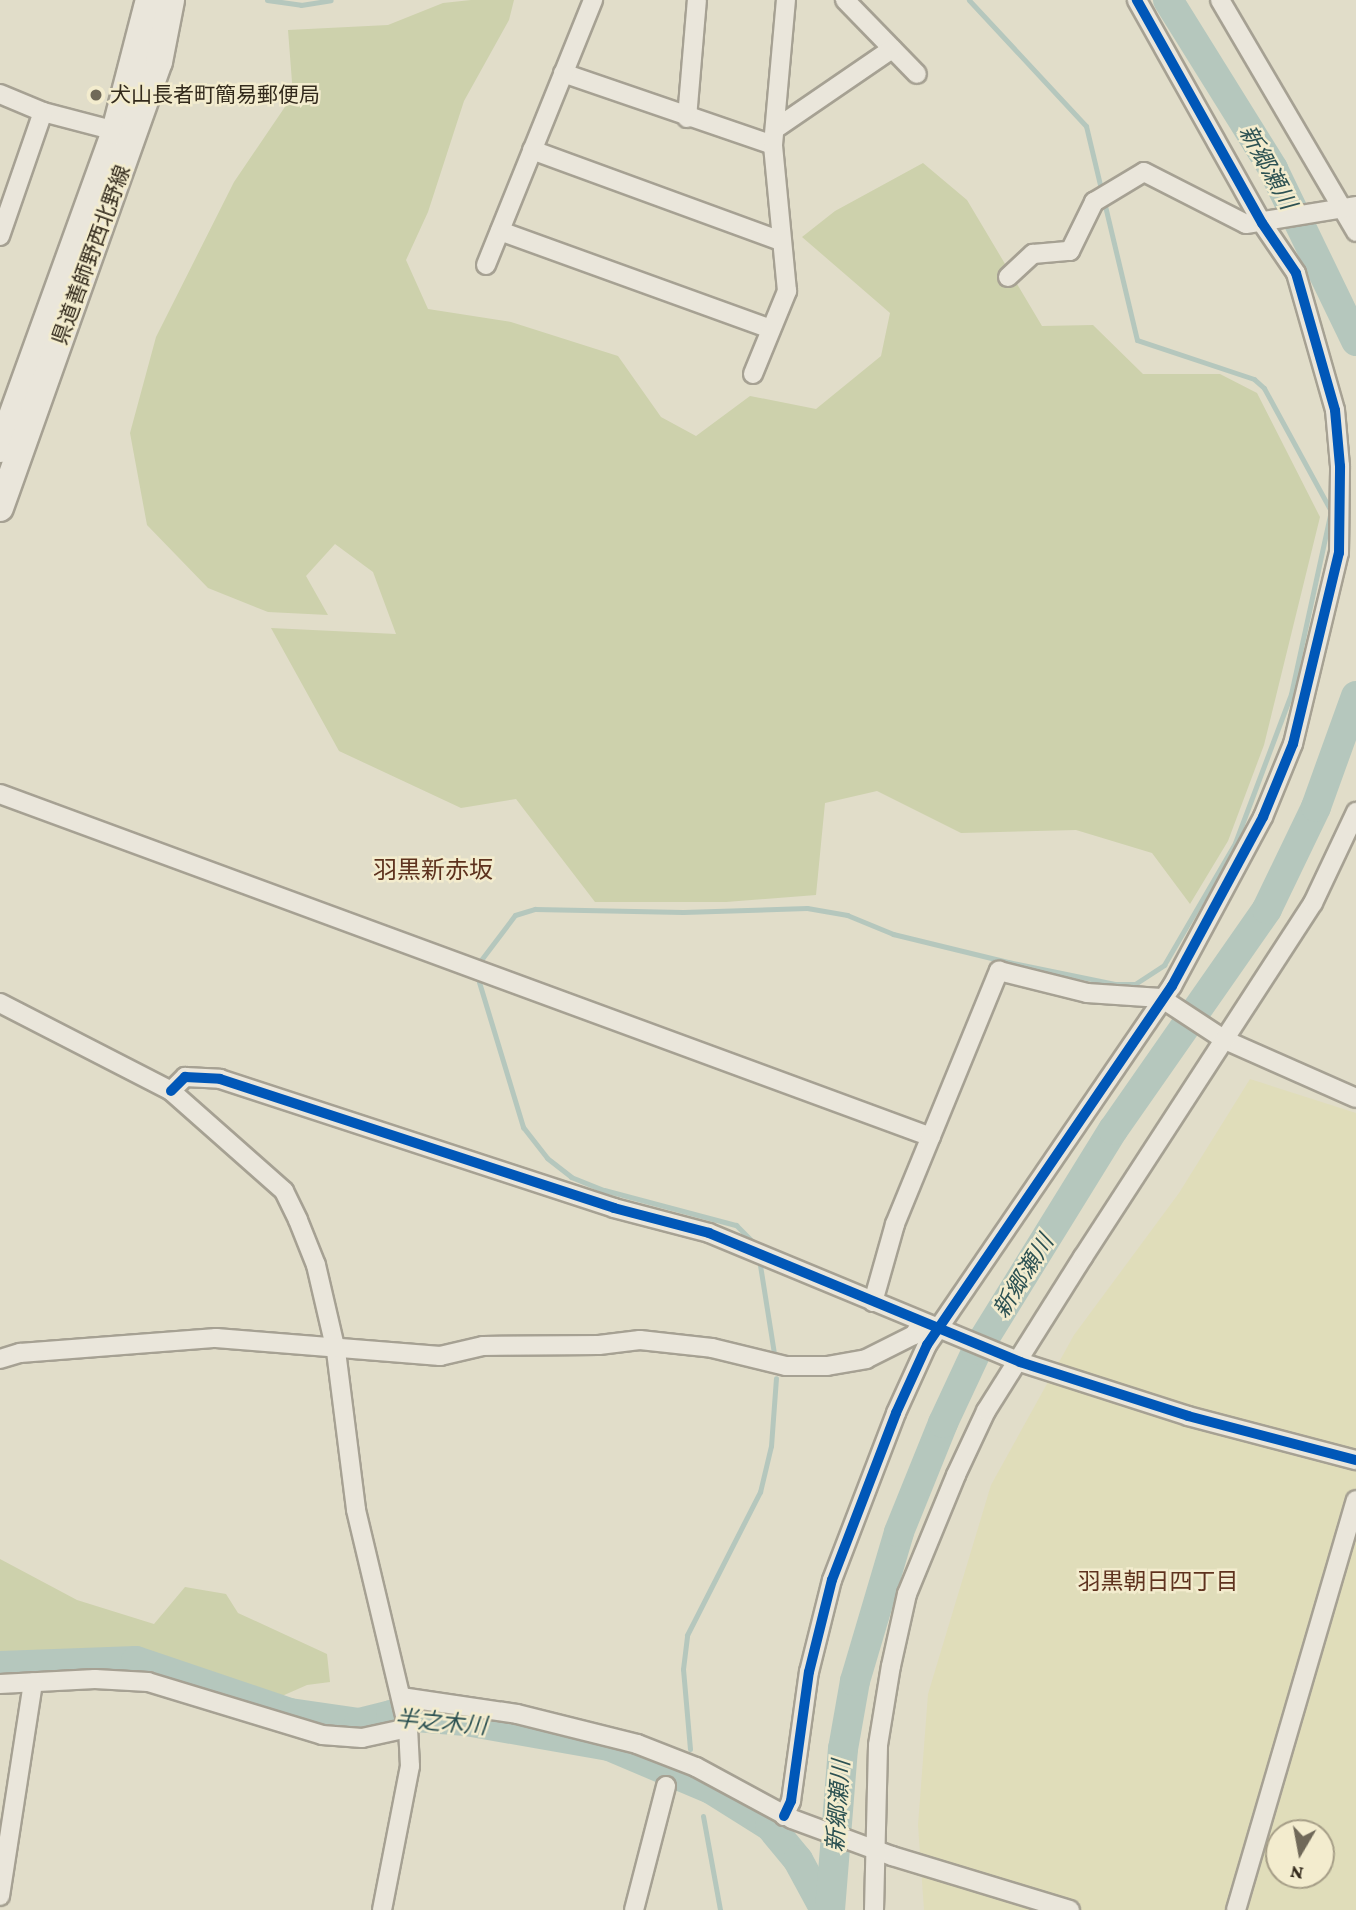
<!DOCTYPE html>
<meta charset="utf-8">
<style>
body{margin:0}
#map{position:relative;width:1356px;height:1910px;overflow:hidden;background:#e1ddc9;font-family:"Crimson Pro","Noto Sans JP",serif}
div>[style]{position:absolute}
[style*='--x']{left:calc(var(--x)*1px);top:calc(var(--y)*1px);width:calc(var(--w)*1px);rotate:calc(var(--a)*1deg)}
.farmland>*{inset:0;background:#e0ddba}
.green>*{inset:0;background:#cdd1ac}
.stream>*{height:5px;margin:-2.5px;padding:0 2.5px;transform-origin:2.5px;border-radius:2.5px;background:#b5c7bd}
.river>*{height:30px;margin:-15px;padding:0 15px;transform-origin:15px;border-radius:15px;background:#b5c7bd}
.roads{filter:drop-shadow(2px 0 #a6a193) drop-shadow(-2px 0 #a6a193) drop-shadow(0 2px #a6a193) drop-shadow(0 -2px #a6a193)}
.minor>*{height:18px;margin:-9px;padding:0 9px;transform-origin:9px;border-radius:9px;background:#eae6db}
.secondary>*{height:26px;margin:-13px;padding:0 13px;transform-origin:13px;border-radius:13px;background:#eae6db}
.cycleway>*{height:10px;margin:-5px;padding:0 5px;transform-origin:5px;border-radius:5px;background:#0057b8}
.dots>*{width:19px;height:19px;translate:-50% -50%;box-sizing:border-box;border:4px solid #f3ecce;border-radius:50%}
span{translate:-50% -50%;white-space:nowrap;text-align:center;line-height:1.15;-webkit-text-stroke:5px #f3ecce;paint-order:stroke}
.poi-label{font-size:21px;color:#332a1c}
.left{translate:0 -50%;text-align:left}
.street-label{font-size:21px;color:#332a1c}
.water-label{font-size:23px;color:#2c5152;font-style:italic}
.neighbourhood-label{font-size:23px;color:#5e321e}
.quarter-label{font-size:24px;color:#5e321e}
.north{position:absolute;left:1265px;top:1819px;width:70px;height:70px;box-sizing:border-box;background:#f3ecce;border:2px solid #a69e87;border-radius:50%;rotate:190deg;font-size:19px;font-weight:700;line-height:28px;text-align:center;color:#332a1c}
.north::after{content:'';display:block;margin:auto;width:24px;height:32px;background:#706959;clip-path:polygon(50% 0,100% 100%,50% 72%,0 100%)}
</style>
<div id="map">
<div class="farmland">
<i style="clip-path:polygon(evenodd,1250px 1079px,1356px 1113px,1356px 1910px,924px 1910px,918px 1825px,928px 1694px,991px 1485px,1074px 1335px,1179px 1193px,1250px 1079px,1279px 1833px,1321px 1833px,1321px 1875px,1279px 1875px,1279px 1833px)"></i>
</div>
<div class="green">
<i style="clip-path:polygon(471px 0,514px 0,509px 20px,464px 101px,428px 212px,406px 260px,428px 309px,511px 322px,618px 356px,661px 417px,696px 436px,750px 396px,816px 409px,881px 356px,890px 313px,802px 237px,835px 211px,923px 163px,967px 200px,1042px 326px,1093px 325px,1143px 374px,1220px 374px,1257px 393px,1320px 517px,1264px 745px,1228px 841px,1190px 904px,1152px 853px,1076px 830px,961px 833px,877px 791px,825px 803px,816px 895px,726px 902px,595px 902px,516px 799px,461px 808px,339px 751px,271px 628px,396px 634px,373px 572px,335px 544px,306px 576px,328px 615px,268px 612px,208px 588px,147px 525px,130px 433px,156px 337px,234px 182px,293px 95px,288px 30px,388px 25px,443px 3px)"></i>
<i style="clip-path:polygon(0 1559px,77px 1600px,154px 1624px,185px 1587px,226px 1594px,238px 1613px,327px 1654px,330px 1682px,307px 1685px,282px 1696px,120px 1649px,0 1660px)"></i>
</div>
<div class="stream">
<i style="--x:267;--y:0;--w:34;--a:8"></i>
<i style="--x:301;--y:5;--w:30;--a:-9"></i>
<i style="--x:481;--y:960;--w:56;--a:-52.9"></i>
<i style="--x:515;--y:915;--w:21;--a:-17"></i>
<i style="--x:535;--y:909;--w:148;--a:1.2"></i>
<i style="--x:683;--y:912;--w:124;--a:-1.8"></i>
<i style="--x:807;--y:908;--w:41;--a:9.9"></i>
<i style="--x:847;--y:915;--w:50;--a:22.4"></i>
<i style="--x:893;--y:934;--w:118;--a:13.7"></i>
<i style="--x:1008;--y:962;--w:109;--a:11.6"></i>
<i style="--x:1115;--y:984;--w:20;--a:0"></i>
<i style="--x:1135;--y:984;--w:35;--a:-33"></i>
<i style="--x:1164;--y:965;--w:141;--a:-59.8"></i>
<i style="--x:1235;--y:843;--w:159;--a:-69.4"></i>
<i style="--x:1291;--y:694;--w:187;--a:-77.7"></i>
<i style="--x:1331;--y:511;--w:140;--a:-118.6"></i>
<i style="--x:1264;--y:388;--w:13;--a:-138"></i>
<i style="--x:1254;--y:379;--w:123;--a:-161.6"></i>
<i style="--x:1137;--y:340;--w:220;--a:-103.4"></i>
<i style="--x:1086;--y:126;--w:172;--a:-132.9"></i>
<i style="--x:479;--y:982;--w:152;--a:73.1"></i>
<i style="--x:523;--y:1127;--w:39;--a:52"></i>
<i style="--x:547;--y:1158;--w:31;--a:38"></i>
<i style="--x:571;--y:1177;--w:35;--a:22"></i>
<i style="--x:604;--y:1190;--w:137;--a:14.9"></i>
<i style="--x:736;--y:1225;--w:24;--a:45"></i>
<i style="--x:760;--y:1265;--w:89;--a:81"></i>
<i style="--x:690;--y:1749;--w:80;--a:-95"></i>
<i style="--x:683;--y:1669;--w:34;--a:-83"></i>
<i style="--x:687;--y:1635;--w:161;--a:-63"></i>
<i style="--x:760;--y:1492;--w:47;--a:-76.6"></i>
<i style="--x:771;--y:1446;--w:68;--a:-85.8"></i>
<i style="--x:703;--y:1816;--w:96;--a:79.7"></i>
</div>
<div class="river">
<i style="--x:1168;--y:0;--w:199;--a:58.1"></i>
<i style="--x:1273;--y:169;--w:191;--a:64.2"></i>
<i style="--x:0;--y:1666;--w:136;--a:-2.1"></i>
<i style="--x:136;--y:1661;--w:163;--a:18.7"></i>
<i style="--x:290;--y:1713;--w:70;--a:8.2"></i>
<i style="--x:359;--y:1723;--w:33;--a:-14"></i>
<i style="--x:391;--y:1715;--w:75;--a:4.6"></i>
<i style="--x:466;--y:1721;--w:145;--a:9.9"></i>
<i style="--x:609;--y:1746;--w:111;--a:22.9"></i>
<i style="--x:711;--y:1789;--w:70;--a:32.1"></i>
<i style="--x:770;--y:1826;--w:44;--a:50.5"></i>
<i style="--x:798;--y:1860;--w:57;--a:61.6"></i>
<i style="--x:830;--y:1910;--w:162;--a:-85.4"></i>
<i style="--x:843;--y:1749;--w:69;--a:-80"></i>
<i style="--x:855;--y:1681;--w:155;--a:-73.5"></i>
<i style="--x:899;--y:1532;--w:118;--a:-68"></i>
<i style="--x:943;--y:1423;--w:81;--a:-65"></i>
<i style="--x:977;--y:1350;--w:259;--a:-58.3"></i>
<i style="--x:1113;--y:1130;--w:269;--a:-55.1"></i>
<i style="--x:1267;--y:909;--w:113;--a:-64.3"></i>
<i style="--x:1316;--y:807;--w:118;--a:-70.2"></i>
</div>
<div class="roads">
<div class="minor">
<i style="--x:845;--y:0;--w:103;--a:45.8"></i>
<i style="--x:1220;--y:0;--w:269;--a:59.6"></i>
<i style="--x:563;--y:73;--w:222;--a:18.9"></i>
<i style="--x:0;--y:94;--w:47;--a:22.7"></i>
<i style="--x:43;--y:112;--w:83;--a:14.7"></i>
<i style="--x:687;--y:118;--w:118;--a:-85.2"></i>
<i style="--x:775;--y:129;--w:142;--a:-34.4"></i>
<i style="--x:532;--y:150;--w:262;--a:20.1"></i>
<i style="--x:500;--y:231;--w:288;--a:19.9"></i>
<i style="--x:0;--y:236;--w:131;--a:-70.9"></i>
<i style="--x:486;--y:265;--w:286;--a:-68"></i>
<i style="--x:1008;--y:277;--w:34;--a:-43"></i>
<i style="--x:1033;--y:254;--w:37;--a:-5"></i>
<i style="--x:1070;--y:251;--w:55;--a:-63.9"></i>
<i style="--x:1094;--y:202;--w:58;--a:-31"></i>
<i style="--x:1144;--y:172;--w:114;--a:27"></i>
<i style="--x:1246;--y:224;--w:111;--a:-9.3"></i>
<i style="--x:753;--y:374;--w:90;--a:-67.7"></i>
<i style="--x:787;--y:291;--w:147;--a:-95.5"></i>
<i style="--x:773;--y:145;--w:146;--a:-84.9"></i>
<i style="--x:0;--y:794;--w:992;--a:20.22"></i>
<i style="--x:0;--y:1003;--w:192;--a:27.2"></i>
<i style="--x:171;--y:1091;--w:151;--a:41.5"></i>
<i style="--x:284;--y:1191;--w:32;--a:64"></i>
<i style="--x:298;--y:1220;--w:48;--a:68.2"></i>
<i style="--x:316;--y:1265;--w:88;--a:76.9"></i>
<i style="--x:336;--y:1351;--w:160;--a:82.8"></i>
<i style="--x:356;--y:1510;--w:224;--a:76.6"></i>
<i style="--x:408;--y:1728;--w:38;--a:87"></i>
<i style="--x:410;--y:1766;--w:147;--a:101"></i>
<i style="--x:171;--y:1091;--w:20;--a:-45"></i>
<i style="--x:185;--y:1077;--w:35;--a:3"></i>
<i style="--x:220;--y:1079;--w:415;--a:18.1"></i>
<i style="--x:614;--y:1208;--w:98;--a:14.7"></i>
<i style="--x:709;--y:1233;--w:337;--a:22.5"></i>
<i style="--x:1020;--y:1362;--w:176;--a:17.8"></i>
<i style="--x:1188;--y:1416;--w:174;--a:14.7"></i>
<i style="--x:873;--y:1302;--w:81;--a:-74.2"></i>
<i style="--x:895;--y:1224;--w:274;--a:-67.7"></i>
<i style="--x:999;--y:971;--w:91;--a:14"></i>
<i style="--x:1087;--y:993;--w:74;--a:3.9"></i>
<i style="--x:1161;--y:998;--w:77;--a:33.3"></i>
<i style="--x:1225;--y:1040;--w:143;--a:23.9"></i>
<i style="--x:0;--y:1359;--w:21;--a:-17"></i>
<i style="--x:20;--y:1353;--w:197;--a:-4.4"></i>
<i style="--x:216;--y:1338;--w:225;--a:4.6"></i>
<i style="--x:440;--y:1356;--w:44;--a:-13.1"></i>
<i style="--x:483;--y:1346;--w:116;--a:-0.5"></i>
<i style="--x:599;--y:1345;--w:41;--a:-7"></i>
<i style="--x:640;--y:1340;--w:72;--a:6.3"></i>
<i style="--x:712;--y:1348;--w:76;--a:13.7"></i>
<i style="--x:786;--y:1366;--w:41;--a:0"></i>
<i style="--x:827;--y:1366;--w:40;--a:-10"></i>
<i style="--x:866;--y:1359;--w:54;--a:-26.6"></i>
<i style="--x:914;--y:1335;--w:15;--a:-58"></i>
<i style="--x:0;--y:1684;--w:95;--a:-3"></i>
<i style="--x:95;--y:1679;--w:53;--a:3.2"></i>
<i style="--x:148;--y:1682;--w:182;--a:16.9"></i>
<i style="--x:322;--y:1735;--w:40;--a:4.3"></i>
<i style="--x:362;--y:1738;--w:47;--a:-12.3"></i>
<i style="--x:401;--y:1697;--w:117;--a:8.3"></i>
<i style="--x:517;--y:1714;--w:124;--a:14"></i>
<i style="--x:637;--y:1744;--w:63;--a:21.3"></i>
<i style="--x:696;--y:1767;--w:109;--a:28.4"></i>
<i style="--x:792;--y:1819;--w:107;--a:20.3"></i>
<i style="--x:892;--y:1856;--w:186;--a:16.9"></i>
<i style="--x:784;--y:1816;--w:17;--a:-65"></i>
<i style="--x:791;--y:1801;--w:130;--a:-82.1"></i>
<i style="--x:809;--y:1672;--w:95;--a:-76"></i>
<i style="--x:832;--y:1580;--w:179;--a:-69"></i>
<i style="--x:896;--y:1413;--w:75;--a:-65.5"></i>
<i style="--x:927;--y:1345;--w:435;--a:-55.7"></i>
<i style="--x:1172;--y:986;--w:192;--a:-61.7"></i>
<i style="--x:1263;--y:817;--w:79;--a:-67.7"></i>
<i style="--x:1293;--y:744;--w:196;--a:-76.5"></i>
<i style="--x:1339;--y:553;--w:87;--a:-89.3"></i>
<i style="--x:1340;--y:466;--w:56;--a:-95.1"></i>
<i style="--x:1335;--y:410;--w:142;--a:-105.9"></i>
<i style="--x:1296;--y:273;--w:60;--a:-124.2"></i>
<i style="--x:1262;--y:223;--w:256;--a:-119.3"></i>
<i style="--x:0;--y:1896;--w:216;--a:-81.2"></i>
<i style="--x:634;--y:1910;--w:128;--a:-75.5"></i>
<i style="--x:874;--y:1910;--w:165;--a:-88.6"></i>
<i style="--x:878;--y:1745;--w:80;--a:-80.7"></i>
<i style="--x:891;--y:1666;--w:74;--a:-77.5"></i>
<i style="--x:907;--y:1594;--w:129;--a:-67.6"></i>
<i style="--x:956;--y:1475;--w:71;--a:-64.9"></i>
<i style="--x:986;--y:1411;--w:182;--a:-57.8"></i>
<i style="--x:1083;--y:1257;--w:422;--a:-57"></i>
<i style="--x:1313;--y:903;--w:101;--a:-64.7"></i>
<i style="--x:1236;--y:1910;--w:427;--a:-73.7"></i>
</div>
<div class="secondary">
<i style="--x:0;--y:449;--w:338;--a:-70.1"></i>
<i style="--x:115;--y:131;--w:135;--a:-75.5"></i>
<i style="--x:0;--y:508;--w:473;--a:-70.4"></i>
<i style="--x:159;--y:62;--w:63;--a:-79"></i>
</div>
</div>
<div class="cycleway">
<i style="--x:171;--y:1091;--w:20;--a:-45"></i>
<i style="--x:185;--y:1077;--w:35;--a:3"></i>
<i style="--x:220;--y:1079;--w:415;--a:18.1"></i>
<i style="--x:614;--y:1208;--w:98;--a:14.7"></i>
<i style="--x:709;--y:1233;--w:337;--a:22.5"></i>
<i style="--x:1020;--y:1362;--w:176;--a:17.8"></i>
<i style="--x:1188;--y:1416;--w:174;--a:14.7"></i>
<i style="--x:784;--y:1816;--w:17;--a:-65"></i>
<i style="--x:791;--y:1801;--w:130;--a:-82.1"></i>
<i style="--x:809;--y:1672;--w:95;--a:-76"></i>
<i style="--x:832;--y:1580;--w:179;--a:-69"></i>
<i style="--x:896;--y:1413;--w:75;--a:-65.5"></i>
<i style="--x:927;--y:1345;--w:435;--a:-55.7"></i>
<i style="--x:1172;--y:986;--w:192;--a:-61.7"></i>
<i style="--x:1263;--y:817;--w:79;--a:-67.7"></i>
<i style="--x:1293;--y:744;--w:196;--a:-76.5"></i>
<i style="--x:1339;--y:553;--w:87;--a:-89.3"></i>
<i style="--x:1340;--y:466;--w:56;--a:-95.1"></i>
<i style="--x:1335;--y:410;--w:142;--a:-105.9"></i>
<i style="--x:1296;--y:273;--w:60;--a:-124.2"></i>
<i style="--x:1262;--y:223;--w:256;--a:-119.3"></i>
</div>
<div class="dots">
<i style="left:96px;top:95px;background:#706959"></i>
</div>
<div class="poi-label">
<span class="left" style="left:110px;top:95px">犬山長者町簡易郵便局</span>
</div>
<div class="street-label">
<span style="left:91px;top:255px;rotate:-70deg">県道善師野西北野線</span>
</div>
<div class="water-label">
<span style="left:1268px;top:167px;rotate:61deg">新郷瀬川</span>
<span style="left:1023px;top:1276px;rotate:-58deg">新郷瀬川</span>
<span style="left:441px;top:1722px;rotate:5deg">半之木川</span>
<span style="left:838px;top:1806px;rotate:-86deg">新郷瀬川</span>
</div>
<div class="neighbourhood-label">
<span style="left:1158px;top:1581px">羽黒朝日四丁目</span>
</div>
<div class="quarter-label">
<span style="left:433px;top:870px">羽黒新赤坂</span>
</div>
<div class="north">N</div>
</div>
